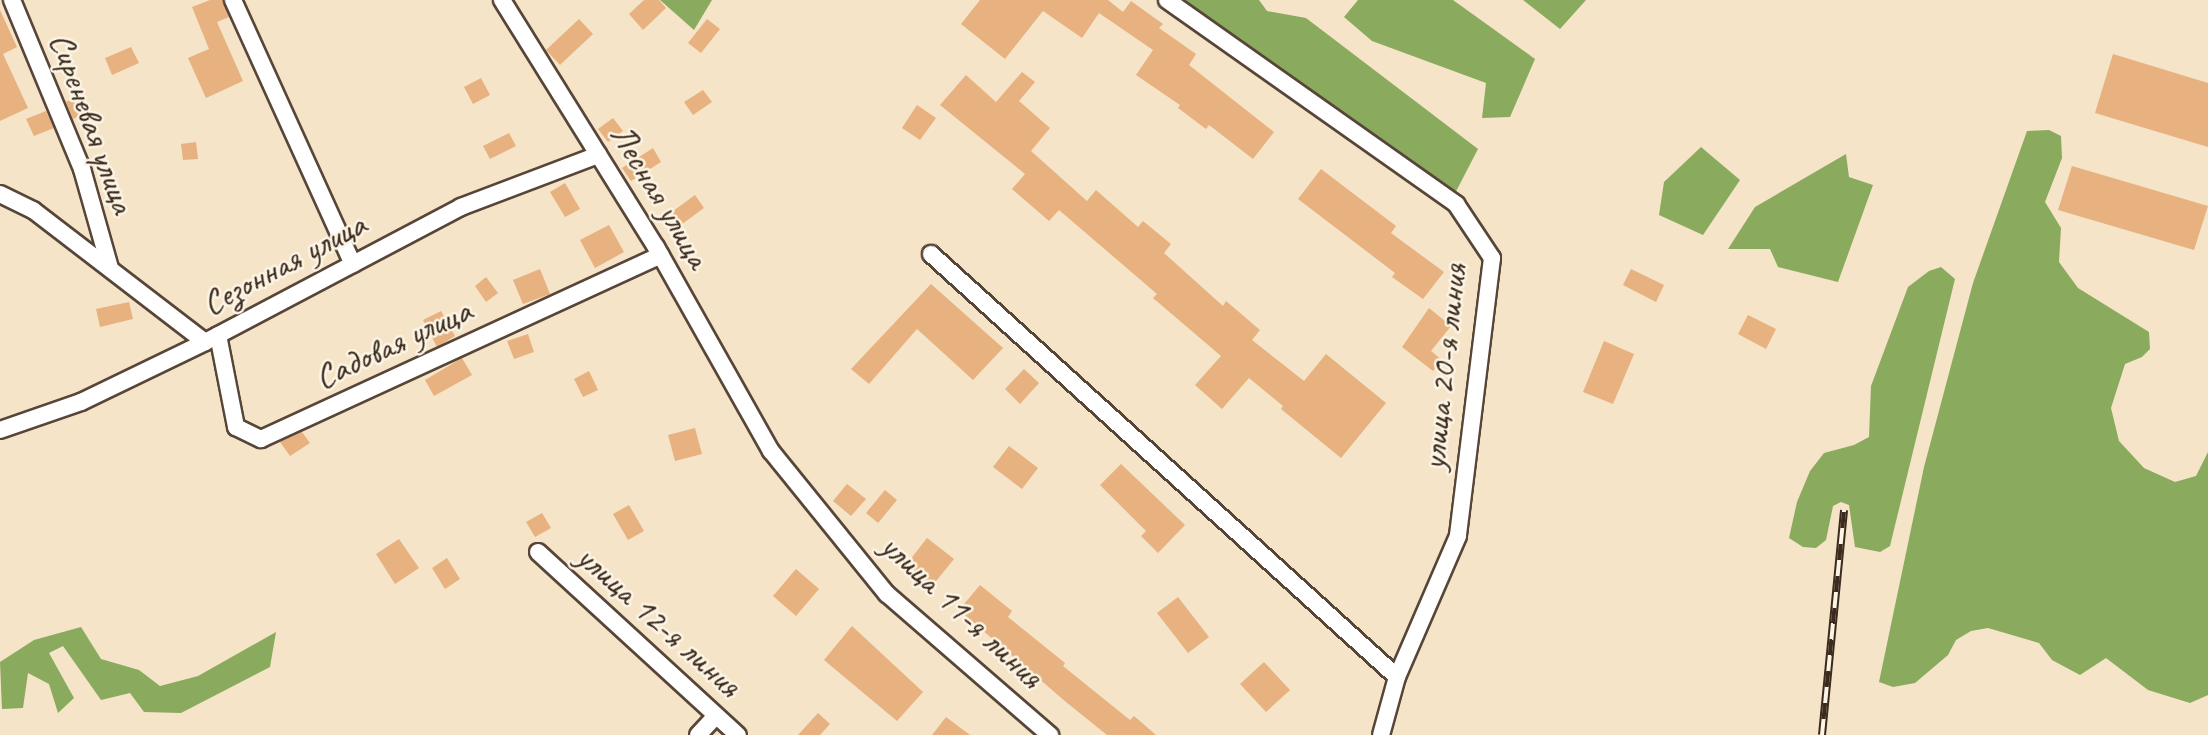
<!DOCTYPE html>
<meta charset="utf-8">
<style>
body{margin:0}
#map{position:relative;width:2208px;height:735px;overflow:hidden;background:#f5e4c8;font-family:Caveat,sans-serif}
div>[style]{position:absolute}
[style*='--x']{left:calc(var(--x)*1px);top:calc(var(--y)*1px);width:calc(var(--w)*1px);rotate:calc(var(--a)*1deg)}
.forest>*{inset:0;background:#8aaa5e}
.building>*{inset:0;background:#e7b180}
.roads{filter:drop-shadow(2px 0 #574638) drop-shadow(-2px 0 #574638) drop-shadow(0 2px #574638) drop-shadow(0 -2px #574638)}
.street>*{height:16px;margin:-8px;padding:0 8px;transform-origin:8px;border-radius:8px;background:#fff}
.rail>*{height:8px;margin-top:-4px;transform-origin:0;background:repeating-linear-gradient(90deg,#fcf5e5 0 16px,#3b2a1e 0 32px);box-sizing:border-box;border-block:2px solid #3b2a1e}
span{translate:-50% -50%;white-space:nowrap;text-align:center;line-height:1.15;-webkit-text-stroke:5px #fcf5e5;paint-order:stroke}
.street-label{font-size:35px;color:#3b2a1e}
</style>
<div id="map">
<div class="forest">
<i style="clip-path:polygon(660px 0,712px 0,694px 30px)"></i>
<i style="clip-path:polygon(1156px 0,1259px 0,1267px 11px,1306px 18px,1478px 149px,1450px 203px)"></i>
<i style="clip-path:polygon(1358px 0,1453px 0,1535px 59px,1510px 117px,1482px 118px,1486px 83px,1372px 41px,1344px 17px)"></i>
<i style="clip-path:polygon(1523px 0,1586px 0,1560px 29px)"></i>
<i style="clip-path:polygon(2049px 130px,2061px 136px,2062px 158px,2045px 202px,2061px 228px,2059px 262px,2078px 288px,2149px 332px,2150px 349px,2142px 357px,2125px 364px,2111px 408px,2119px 441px,2144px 468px,2175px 482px,2196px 476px,2208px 452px,2208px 695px,2190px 703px,2148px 690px,2106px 658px,2080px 675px,2052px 660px,2039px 643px,1988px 628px,1971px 631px,1956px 640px,1948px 655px,1915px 683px,1893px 687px,1879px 682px,1924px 467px,1973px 283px,2027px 131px)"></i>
<i style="clip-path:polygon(1701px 147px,1740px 180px,1703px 235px,1659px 215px,1664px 182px)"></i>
<i style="clip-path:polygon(1846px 154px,1849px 177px,1873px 185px,1838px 282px,1778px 267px,1770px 249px,1728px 249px,1755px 207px)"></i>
<i style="clip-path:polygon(1941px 267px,1955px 279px,1890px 546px,1880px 552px,1855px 547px,1849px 505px,1841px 502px,1833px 506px,1826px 540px,1816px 548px,1803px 547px,1789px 538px,1797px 502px,1810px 471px,1824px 453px,1854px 445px,1869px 437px,1871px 386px,1908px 287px,1929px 271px)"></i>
<i style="clip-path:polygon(81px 627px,101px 659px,139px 670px,160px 686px,198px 676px,276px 632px,270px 667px,181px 713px,144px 712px,130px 693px,101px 700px,63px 646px,49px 653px,74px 698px,58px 713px,49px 684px,28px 673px,23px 708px,2px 709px,0 662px,34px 640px)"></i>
</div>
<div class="building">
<i style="clip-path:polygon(210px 0,223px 0,229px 17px,217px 22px,243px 81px,206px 98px,188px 58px,209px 49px,192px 7px)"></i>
<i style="clip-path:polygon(644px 0,659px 0,666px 8px,643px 30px,629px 14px)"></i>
<i style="clip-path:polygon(980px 0,1108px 0,1123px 12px,1131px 1px,1163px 24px,1159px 28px,1196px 54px,1189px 65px,1274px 132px,1253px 159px,1209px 125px,1206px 129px,1178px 108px,1180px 105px,1136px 75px,1153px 50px,1099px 13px,1082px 38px,1043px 11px,1005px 59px,961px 24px)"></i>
<i style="clip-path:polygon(0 10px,17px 47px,3px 54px,28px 108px,0 121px)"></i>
<i style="clip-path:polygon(579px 19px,593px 34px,560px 65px,546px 50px)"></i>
<i style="clip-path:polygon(707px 19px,720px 29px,701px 53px,688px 43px)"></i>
<i style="clip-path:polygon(131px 47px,139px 63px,112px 75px,105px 58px)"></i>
<i style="clip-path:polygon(2113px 54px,2208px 83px,2208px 147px,2095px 113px)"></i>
<i style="clip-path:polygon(1022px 72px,1035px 82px,1019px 101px,1050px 128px,1031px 151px,1087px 201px,1096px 190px,1138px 227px,1143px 221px,1171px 244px,1164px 253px,1223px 306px,1226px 301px,1260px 330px,1252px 340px,1304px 381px,1326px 354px,1386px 403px,1341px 458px,1281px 409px,1283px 406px,1249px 378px,1222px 409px,1195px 385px,1221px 356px,1153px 298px,1157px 294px,1059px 210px,1049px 221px,1012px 189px,1025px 174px,940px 105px,966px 75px,996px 102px)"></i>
<i style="clip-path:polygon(481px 78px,490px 95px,473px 104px,464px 87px)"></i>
<i style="clip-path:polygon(703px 90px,712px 102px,693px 115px,684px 102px)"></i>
<i style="clip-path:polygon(78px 96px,86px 113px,73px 119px,66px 102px)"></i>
<i style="clip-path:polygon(917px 105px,936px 118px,920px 140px,902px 128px)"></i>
<i style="clip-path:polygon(46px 111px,54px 128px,34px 136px,26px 119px)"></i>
<i style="clip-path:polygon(613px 118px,623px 131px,608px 142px,598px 129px)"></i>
<i style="clip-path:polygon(509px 133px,516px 146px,490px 159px,483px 146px)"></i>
<i style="clip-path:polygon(196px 142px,198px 159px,183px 160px,181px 144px)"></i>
<i style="clip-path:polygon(653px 148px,661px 162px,631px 181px,622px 168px)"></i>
<i style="clip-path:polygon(2072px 166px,2208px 206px,2194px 250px,2058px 210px)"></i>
<i style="clip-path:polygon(1321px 169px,1396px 226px,1391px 233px,1444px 272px,1423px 299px,1392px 277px,1395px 273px,1298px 199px)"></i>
<i style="clip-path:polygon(565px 183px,580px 209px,565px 217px,550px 192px)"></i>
<i style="clip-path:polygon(695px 195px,704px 208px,678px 227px,669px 214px)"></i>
<i style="clip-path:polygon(609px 225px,624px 252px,595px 268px,580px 240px)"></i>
<i style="clip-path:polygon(540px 269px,550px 294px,523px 304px,513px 280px)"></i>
<i style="clip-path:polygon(1631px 269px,1664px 285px,1656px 302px,1623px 285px)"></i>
<i style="clip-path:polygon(486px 277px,498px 293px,486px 302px,475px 286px)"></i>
<i style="clip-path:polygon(931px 284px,1003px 348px,973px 380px,917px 329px,869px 384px,851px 369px)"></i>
<i style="clip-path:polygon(129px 302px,133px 319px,100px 327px,96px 309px)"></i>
<i style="clip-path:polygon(1429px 308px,1451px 326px,1431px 351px,1442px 360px,1433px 371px,1402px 347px)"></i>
<i style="clip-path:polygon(441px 311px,455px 336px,437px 347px,423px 320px)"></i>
<i style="clip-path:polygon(1748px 315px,1776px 329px,1766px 349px,1738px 334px)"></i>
<i style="clip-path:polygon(528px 334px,534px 352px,514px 359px,507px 341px)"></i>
<i style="clip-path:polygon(1604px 341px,1634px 354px,1613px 404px,1583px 392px)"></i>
<i style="clip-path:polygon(462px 358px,472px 375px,434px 396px,425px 380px)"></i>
<i style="clip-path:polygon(1024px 369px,1039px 383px,1020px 404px,1005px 389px)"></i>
<i style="clip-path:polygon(589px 371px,598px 390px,583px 397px,574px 379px)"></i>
<i style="clip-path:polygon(695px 428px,702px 454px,675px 461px,668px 435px)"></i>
<i style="clip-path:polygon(302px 432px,310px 443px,290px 456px,280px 442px)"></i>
<i style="clip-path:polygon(1009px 446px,1038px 468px,1022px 489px,993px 467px)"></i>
<i style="clip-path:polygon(1121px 464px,1185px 525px,1158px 553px,1141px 536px,1146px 531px,1100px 485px)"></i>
<i style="clip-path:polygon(847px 484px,866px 499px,851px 516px,833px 501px)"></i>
<i style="clip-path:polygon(885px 490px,897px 500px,878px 523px,866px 513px)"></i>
<i style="clip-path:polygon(629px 505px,644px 531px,628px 540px,613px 514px)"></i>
<i style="clip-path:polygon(542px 513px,551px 528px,535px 537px,526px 522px)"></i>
<i style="clip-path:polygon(927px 538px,954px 559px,932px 586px,906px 565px)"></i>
<i style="clip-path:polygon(399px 539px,419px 568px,395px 584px,376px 554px)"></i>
<i style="clip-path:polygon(447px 558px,460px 579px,445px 589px,432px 568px)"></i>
<i style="clip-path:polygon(796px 569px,819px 589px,796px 616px,773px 596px)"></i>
<i style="clip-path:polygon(980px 585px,1012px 611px,1008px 617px,1065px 663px,1063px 666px,1130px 720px,1134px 716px,1156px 735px,1107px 735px,1066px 702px,959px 610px)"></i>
<i style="clip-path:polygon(1178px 597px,1209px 637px,1188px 653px,1157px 613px)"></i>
<i style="clip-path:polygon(852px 626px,923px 692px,897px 721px,824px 660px)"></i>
<i style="clip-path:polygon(1264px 662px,1290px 690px,1266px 712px,1240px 684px)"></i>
<i style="clip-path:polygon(818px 713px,830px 724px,820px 735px,798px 735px)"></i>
<i style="clip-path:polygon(946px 717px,970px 735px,932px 735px)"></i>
</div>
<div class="roads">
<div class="street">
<i style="--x:12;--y:0;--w:183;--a:67.5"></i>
<i style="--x:82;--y:169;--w:103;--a:74.2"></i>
<i style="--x:233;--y:0;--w:290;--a:65.6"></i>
<i style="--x:502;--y:0;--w:291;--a:58.1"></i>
<i style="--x:656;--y:247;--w:234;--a:60.6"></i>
<i style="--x:771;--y:451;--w:184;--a:51"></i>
<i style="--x:887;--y:594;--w:216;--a:40.9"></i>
<i style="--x:1167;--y:0;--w:354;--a:35.2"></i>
<i style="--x:1456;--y:204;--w:65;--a:56.3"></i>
<i style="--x:1492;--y:258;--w:280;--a:97"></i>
<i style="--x:1458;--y:536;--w:154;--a:113.4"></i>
<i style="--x:1397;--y:677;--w:60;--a:105.4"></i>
<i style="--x:0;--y:194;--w:37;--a:26"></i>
<i style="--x:33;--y:210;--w:217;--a:37.5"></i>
<i style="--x:931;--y:254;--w:629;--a:42.23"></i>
<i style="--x:218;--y:335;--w:94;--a:78.9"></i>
<i style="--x:236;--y:427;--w:28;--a:26"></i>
<i style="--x:261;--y:439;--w:440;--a:-24.7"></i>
<i style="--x:0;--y:430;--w:86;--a:-19.1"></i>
<i style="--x:81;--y:402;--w:138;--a:-25.8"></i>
<i style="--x:205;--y:342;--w:289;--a:-27.8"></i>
<i style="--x:461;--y:207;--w:147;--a:-20.8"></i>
<i style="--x:538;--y:552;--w:271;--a:42.5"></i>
<i style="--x:698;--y:735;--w:26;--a:-47"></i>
</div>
</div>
<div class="rail">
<i style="--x:1822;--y:735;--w:226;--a:-84.4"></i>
</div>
<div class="street-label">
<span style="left:92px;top:123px;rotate:70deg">Сиреневая улица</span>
<span style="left:660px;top:196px;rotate:59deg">Лесная улица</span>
<span style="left:284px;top:264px;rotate:-28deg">Сезонная улица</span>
<span style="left:393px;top:344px;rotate:-25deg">Садовая улица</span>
<span style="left:1444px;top:367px;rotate:-84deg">улица 20-я линия</span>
<span style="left:962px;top:611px;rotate:43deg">улица 11-я линия</span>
<span style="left:659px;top:621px;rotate:42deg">улица 12-я линия</span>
</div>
</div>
